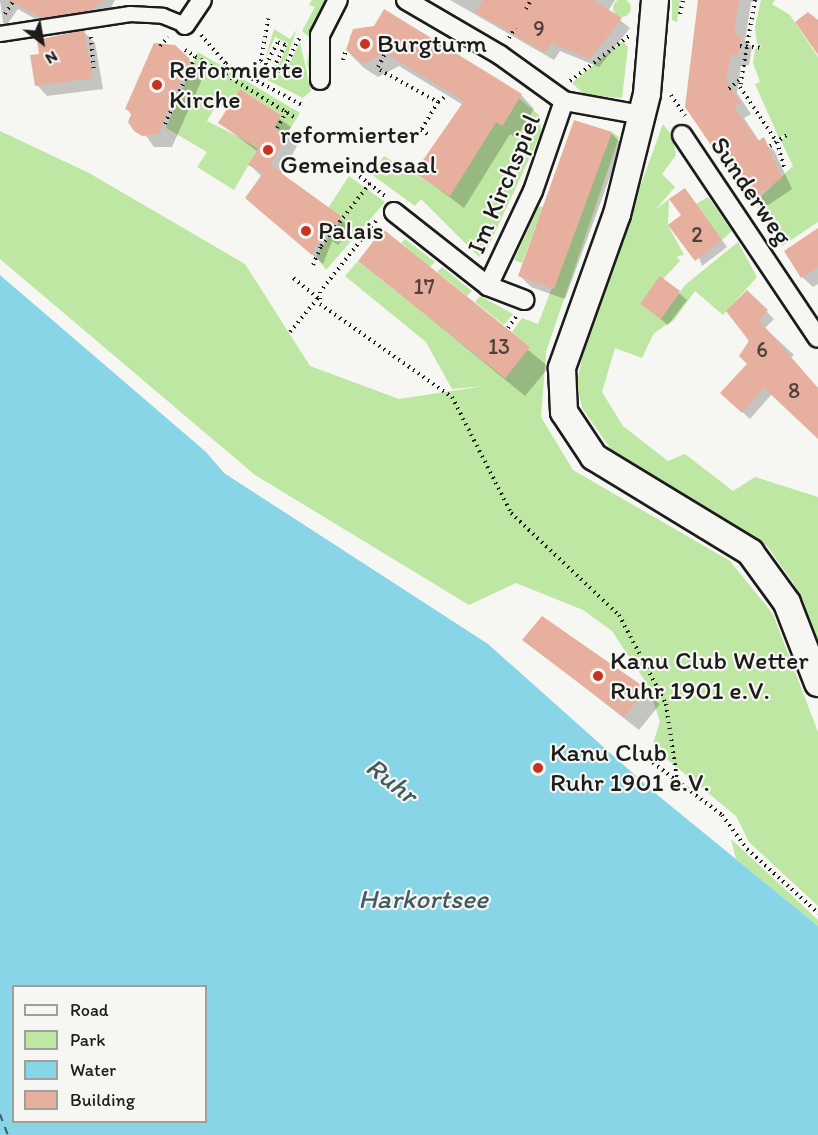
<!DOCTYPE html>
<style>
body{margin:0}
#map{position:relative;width:818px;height:1135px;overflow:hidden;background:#f6f6f2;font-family:Itim,sans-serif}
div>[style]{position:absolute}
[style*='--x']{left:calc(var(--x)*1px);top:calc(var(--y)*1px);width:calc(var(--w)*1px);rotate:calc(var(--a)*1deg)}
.green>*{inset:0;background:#bee7a3}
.round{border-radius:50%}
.water>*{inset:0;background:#87d5e6}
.shadow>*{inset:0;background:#0003}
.ferry>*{height:1.5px;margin-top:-0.75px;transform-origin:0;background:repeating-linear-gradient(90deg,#415d63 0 8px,transparent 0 14px)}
.building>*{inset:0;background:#e7af9e}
.path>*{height:4px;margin-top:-2px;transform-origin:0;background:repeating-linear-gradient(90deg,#1c1c1c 0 1.5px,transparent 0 6px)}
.roads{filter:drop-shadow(2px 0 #1c1c1c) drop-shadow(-2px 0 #1c1c1c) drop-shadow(0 2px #1c1c1c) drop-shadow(0 -2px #1c1c1c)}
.pedestrian>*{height:14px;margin:-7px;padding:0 7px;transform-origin:7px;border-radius:7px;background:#f6f6f2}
.minor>*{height:18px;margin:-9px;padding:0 9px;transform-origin:9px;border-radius:9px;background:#f6f6f2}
.secondary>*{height:26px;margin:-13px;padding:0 13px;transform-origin:13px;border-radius:13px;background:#f6f6f2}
.dots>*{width:16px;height:16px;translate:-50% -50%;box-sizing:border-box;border:3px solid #f6f6f2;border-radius:50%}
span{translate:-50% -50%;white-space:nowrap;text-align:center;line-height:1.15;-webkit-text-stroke:4.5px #f6f6f2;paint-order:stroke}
.number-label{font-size:22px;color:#4f413c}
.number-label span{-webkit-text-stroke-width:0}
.poi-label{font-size:26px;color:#1c1c1c}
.left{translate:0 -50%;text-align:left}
.street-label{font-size:26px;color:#1c1c1c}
.water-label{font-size:27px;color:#415d63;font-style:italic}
.legend{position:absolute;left:12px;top:985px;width:195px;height:138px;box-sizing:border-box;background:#f6f6f2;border:2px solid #9f9f9c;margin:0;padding:8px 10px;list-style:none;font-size:18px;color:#1c1c1c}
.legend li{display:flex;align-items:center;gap:12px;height:30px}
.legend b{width:30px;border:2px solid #9f9f9c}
.north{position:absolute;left:12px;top:12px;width:60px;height:60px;-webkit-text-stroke:4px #f6f6f2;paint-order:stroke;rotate:149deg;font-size:16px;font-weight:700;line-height:24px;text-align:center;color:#1c1c1c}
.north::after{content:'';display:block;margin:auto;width:21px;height:27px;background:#1c1c1c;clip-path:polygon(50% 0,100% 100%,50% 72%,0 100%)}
</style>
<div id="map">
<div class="green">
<i class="round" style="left:613px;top:-1px;width:18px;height:18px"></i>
<i style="clip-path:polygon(312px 0,329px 0,315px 86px,307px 64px,311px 39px,302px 31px,315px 7px,309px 5px)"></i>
<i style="clip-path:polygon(672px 0,680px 0,677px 22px,672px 20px)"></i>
<i style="clip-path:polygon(761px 0,775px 0,772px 4px,790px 15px,818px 57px,818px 222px,782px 246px,755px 202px,793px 166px,781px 141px,787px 133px,779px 138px,755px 84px,760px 82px,753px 63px,755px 49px,762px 46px,757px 44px,755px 27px)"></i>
<i style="clip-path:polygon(274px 29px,290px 39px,297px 29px,283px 68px,278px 67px,288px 43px,275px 37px,265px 59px)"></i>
<i style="clip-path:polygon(623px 41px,628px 47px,622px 98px,585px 95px,572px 83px)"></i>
<i style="clip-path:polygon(300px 42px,311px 91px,303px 98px,263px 78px,270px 71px,283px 76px)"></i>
<i style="clip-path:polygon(198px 52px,300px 113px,287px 134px,274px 127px,281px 115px,240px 89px,227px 110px,217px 104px,207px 121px,259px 147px,234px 190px,197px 167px,207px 152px,166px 128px)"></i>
<i style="clip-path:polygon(519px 98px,540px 116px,541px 133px,486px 252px,479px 257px,421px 199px,415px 206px,371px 174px,384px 156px,450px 195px,496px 122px,503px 125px)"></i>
<i style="clip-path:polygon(663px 124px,673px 137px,676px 155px,662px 174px,675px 187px,655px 210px,669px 199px,668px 225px,684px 255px,677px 256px,680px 261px,640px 304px,661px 318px,685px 285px,738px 242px,757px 277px,723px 315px,695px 291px,674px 320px,654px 333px,642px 358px,615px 348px,602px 392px,623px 426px,668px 461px,685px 454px,733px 491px,755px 477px,818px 497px,818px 648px,794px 584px,767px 546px,612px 451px,582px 408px,577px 384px,586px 335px)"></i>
<i style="clip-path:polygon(0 131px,89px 173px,245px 264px,310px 366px,399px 399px,484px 386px,452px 389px,426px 342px,345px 276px,358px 261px,505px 378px,530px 347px,512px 332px,522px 318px,538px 324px,612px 132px,619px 137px,546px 352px,541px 417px,573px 470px,730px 561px,773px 614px,818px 732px,818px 906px,749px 842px,736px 816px,652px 747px,660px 721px,647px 684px,612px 631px,583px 610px,516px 583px,469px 605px,255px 475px,0 259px)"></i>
<i style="clip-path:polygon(349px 176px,385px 202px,326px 270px,316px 256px,342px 217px,328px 208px)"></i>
<i style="clip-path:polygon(708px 197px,732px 231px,722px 240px,696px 204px)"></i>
<i style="clip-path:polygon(539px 206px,543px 207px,522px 263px,514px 260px)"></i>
<i style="clip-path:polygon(405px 239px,435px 262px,430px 267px,401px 243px)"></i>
<i style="clip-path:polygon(442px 267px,472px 291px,467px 296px,437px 272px)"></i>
<i style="clip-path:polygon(480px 296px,513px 314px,504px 325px,475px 302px)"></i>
<i style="clip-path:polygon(731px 839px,818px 920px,818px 926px,736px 859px)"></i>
</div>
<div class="water">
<i style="clip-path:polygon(evenodd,0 275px,206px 452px,224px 473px,488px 644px,655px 793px,818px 926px,818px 1135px,0 1135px,0 275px,14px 986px,206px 986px,206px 1122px,14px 1122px,14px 986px)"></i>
</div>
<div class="shadow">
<i style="clip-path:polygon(0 0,115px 0,102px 24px,56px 31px,18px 9px,4px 29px)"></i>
<i style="clip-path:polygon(450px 0,615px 0,608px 11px,630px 28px,599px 67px,560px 51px,554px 60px)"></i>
<i style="clip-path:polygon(699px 0,759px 0,751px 2px,745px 41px,752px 47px,749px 65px,741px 65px,737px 93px,751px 114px,744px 118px,760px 142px,774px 150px,792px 189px,761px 210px,687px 107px)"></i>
<i style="clip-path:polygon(375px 27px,521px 95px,534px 109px,516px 138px,510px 134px,464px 208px,416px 172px,463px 105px,399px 66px,378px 77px,364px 68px,350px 54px,350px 35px)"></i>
<i style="clip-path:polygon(84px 32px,95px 43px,103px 89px,47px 96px,37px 85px,41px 55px)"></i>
<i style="clip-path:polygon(174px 46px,204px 75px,172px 147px,154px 147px,127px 109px)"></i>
<i style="clip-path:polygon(240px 91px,291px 127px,286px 135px,297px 146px,281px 175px,352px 228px,338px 245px,332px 241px,323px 264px,258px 208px,262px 177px,250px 165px,258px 152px,220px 123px)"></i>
<i style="clip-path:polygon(611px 133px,622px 144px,565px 299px,531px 287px,520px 276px)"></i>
<i style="clip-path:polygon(685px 189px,727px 247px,702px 266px,683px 215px)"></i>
<i style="clip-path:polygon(818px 230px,818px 284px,813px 287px,802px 277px)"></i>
<i style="clip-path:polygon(383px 231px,549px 367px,525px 396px,360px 261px)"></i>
<i style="clip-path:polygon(661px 278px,687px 300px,668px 325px,642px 304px)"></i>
<i style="clip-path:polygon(747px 292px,774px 319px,765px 328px,794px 355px,789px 360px,818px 388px,818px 436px,772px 394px,750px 419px,729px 400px,749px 364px)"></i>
<i style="clip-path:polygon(542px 618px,660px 704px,639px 730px,524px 640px)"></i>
</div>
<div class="ferry">
<i style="--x:0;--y:1114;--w:22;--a:69"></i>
</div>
<div class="building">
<i style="clip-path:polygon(8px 0,104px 0,89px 11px,42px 18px)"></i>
<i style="clip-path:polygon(483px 0,593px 0,622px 18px,590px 59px,551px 43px,545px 53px,475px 12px)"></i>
<i style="clip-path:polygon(698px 0,739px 0,734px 34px,741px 35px,740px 46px,738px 55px,731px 54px,726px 81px,741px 102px,734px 107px,758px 141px,764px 137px,782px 178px,749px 201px,685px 107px)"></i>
<i style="clip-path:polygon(384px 9px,522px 94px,502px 126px,496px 122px,450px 196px,414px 173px,464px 101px,385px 53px,363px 64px,346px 50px,353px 29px,374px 26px)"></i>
<i style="clip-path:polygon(808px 12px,818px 20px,818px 55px,795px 22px)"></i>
<i style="clip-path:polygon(84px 30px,93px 78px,35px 86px,30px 55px,39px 54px,37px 40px)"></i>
<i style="clip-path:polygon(154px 43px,175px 45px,190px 59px,158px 134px,142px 136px,134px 131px,128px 122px,132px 112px,125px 109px)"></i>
<i style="clip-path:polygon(240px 89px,281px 115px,274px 128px,288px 135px,270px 165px,342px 217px,327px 236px,322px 232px,312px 255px,245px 198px,263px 173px,248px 165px,258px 149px,218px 123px)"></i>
<i style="clip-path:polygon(574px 120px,612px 132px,554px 289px,518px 276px)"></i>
<i style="clip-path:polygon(685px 188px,722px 240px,695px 261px,668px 225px,681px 215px,669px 199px)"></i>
<i style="clip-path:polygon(818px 228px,818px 267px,801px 278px,784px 251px)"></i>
<i style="clip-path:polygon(383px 229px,530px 347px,505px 378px,358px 261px)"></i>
<i style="clip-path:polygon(660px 276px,680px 291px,661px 319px,640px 304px)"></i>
<i style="clip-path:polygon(747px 290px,768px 310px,759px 320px,818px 388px,818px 439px,764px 388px,742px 413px,720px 393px,747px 364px,739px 356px,749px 341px,726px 311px)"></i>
<i style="clip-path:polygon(542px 616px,647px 689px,624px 717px,522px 640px)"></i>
</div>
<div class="path">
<i style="--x:755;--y:0;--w:88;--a:99.8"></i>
<i style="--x:740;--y:87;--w:66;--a:56.1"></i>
<i style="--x:777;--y:142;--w:26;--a:74"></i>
<i style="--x:526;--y:9;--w:10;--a:-61"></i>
<i style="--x:5;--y:14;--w:17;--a:-57"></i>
<i style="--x:680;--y:14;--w:14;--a:-78"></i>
<i style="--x:201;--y:35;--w:38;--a:49"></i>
<i style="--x:226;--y:64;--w:35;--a:29"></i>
<i style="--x:257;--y:81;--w:44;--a:-61.7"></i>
<i style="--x:278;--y:42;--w:8;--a:23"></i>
<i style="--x:285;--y:45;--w:25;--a:116"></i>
<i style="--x:274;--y:68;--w:9;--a:27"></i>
<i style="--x:282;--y:72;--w:38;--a:-63"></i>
<i style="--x:91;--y:37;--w:35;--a:85"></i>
<i style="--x:509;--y:38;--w:12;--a:-59"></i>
<i style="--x:160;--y:46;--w:12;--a:-48"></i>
<i style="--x:740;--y:46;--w:23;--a:5"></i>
<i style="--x:185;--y:50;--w:130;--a:31.5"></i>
<i style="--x:343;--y:60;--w:10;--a:-73"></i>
<i style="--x:267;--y:65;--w:7;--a:-146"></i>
<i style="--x:261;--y:61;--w:43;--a:-80.5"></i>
<i style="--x:378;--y:67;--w:15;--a:-62"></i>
<i style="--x:380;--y:70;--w:66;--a:28.9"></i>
<i style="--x:438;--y:102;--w:33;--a:121"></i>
<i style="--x:421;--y:130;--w:9;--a:32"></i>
<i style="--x:257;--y:81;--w:51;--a:28.1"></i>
<i style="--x:570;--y:81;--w:74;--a:-37.3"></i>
<i style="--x:729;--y:89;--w:13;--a:-42"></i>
<i style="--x:671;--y:95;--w:25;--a:56"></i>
<i style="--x:438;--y:102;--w:10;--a:-37"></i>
<i style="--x:165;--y:124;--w:76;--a:-65.8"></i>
<i style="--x:277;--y:128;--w:20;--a:-60"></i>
<i style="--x:770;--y:146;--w:20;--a:-33"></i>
<i style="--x:350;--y:169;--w:44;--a:37.6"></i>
<i style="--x:376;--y:221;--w:90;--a:128.3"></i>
<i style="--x:320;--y:292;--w:12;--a:90"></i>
<i style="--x:320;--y:304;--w:161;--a:35.2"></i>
<i style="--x:452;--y:397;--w:130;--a:63"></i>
<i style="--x:511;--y:513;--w:149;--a:43.4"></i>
<i style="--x:619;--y:615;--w:101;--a:62.2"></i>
<i style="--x:666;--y:704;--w:76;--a:81.7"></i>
<i style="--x:313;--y:265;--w:21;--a:-67"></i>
<i style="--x:321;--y:246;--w:80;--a:-52.1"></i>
<i style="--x:508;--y:328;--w:14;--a:-54"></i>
<i style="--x:290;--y:332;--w:44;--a:-50.5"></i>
<i style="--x:318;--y:298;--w:32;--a:-141"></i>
<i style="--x:648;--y:759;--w:93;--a:37.1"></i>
<i style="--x:722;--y:815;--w:42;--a:53.7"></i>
<i style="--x:747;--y:849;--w:96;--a:42"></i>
</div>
<div class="roads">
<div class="pedestrian">
<i style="--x:0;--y:34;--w:132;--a:-8.7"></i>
<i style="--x:130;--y:14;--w:33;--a:3"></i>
<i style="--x:163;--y:16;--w:24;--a:22"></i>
</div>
<div class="minor">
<i style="--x:406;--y:0;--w:109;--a:30.3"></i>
<i style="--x:500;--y:55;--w:79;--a:35.7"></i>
<i style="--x:564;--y:101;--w:79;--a:10.2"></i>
<i style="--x:185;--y:25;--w:30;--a:-56"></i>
<i style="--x:320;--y:80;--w:45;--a:-90"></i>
<i style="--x:320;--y:35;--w:39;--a:-63"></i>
<i style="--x:682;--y:135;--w:244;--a:56.2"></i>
<i style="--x:394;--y:212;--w:120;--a:38.2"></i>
<i style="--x:488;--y:286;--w:39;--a:21"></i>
<i style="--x:488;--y:286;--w:105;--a:-64.7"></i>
<i style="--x:533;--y:191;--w:95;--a:-71"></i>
</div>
<div class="secondary">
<i style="--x:655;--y:0;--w:94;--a:94.9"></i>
<i style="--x:647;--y:94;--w:124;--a:104"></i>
<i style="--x:617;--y:214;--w:164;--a:109.7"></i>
<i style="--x:562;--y:368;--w:44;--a:87.4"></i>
<i style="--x:564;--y:412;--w:54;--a:56.3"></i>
<i style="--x:594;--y:457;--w:183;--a:31.3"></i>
<i style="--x:750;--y:552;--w:63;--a:54"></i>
<i style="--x:787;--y:603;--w:86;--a:68.8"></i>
</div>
</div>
<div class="dots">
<i style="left:365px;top:44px;background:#c8321e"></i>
<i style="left:157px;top:85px;background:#c8321e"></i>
<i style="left:268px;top:150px;background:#c8321e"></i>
<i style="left:306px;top:231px;background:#c8321e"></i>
<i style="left:598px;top:676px;background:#c8321e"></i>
<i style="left:538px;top:768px;background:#c8321e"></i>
</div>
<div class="number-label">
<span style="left:539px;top:29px">9</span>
<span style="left:697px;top:235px">2</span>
<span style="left:424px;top:287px">17</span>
<span style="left:499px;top:347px">13</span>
<span style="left:762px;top:350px">6</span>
<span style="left:794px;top:391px">8</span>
</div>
<div class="poi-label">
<span class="left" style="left:377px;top:44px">Burgturm</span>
<span class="left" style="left:169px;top:85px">Reformierte<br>Kirche</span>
<span class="left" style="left:280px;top:150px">reformierter<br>Gemeindesaal</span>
<span class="left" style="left:318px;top:231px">Palais</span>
<span class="left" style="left:610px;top:676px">Kanu Club Wetter<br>Ruhr 1901 e.V.</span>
<span class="left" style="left:550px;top:768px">Kanu Club<br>Ruhr 1901 e.V.</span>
</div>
<div class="street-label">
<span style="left:504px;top:184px;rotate:-67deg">Im Kirchspiel</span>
<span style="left:751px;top:191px;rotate:56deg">Sunderweg</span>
</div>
<div class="water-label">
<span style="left:392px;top:780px;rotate:38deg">Ruhr</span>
<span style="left:423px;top:899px">Harkortsee</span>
</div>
<ul class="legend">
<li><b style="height:8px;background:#f6f6f2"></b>Road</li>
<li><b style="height:16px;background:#bee7a3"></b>Park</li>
<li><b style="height:16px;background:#87d5e6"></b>Water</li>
<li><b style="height:16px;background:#e7af9e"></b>Building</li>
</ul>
<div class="north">N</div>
</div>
